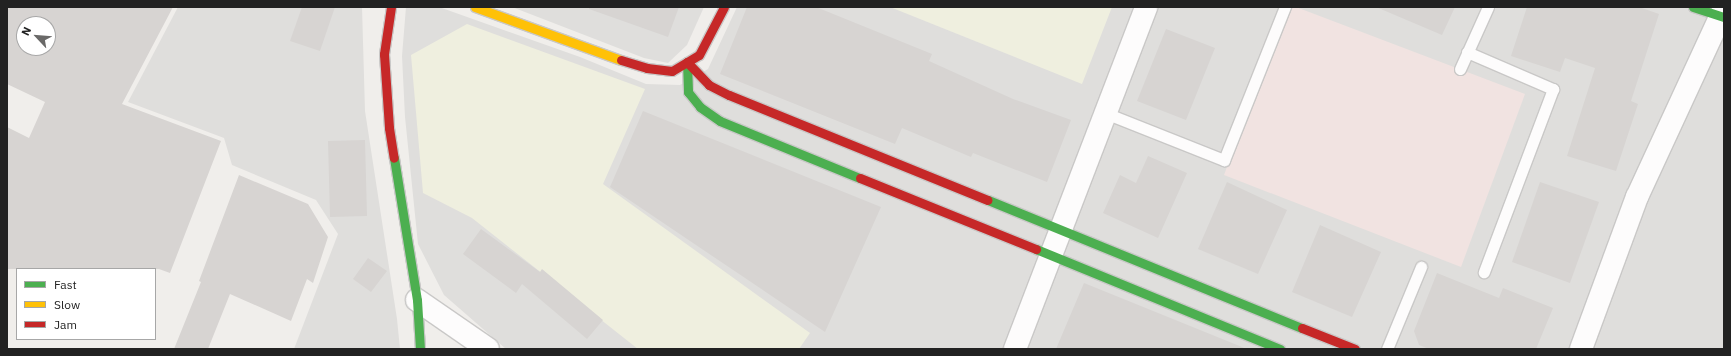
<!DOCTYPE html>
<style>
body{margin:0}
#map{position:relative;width:1731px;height:356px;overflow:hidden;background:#f0eeeb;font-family:"IBM Plex Sans",sans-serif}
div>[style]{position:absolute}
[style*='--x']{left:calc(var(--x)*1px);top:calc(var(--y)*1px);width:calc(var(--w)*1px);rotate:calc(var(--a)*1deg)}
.residential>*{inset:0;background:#dfdedc}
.commercial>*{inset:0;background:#f1e3e1}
.farmland>*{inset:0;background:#efefdf}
.building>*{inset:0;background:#d7d4d2}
.roads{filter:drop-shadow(1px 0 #c9c8c7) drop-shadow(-1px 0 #c9c8c7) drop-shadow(0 1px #c9c8c7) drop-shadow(0 -1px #c9c8c7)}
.lane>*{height:11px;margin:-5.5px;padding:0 5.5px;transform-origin:5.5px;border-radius:5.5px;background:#fdfcfc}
.street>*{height:22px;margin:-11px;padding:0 11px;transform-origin:11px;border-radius:11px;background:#fdfcfc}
.fast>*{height:9px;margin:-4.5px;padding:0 4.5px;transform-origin:4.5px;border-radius:4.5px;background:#4caf50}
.slow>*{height:9px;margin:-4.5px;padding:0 4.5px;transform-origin:4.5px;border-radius:4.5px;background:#ffc107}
.jam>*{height:9px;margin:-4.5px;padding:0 4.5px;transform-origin:4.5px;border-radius:4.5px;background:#c62828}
span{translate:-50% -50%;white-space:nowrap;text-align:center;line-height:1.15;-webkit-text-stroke:4px #fff;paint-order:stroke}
.frame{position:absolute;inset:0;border:8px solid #222;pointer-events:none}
.legend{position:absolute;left:16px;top:268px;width:140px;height:72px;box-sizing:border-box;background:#fff;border:1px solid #a7a7a7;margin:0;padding:5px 7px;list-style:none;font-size:12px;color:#222}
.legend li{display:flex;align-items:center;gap:8px;height:20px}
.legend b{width:20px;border:1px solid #a7a7a7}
.north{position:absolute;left:16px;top:16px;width:40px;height:40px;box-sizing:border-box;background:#fff;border:1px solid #a7a7a7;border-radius:50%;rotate:296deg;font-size:11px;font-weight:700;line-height:16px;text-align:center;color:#222}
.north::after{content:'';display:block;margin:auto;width:14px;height:18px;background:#6a6968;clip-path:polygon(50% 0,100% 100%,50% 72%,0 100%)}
</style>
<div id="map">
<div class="residential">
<i style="clip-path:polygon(178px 7px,362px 7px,365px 111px,397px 319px,400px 349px,294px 349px,338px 234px,316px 200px,232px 165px,224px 138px,128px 102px)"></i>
<i style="clip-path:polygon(406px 7px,439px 7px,580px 57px,646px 84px,680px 85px,708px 69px,737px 7px,1724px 7px,1724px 349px,506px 349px,444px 295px,418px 244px,405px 117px,402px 56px)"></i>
<i style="clip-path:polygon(512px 7px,704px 7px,687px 45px,668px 63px,644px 58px)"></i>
</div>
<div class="commercial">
<i style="clip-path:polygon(1286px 7px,1296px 7px,1525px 94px,1461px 267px,1224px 175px)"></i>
</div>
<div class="farmland">
<i style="clip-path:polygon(890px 7px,1112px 7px,1082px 84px)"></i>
<i style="clip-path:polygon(467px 24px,645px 89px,603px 184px,810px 333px,799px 349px,638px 349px,472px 218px,423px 193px,411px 55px)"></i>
</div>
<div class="building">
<i style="clip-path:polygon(evenodd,7px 7px,173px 7px,122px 104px,221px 141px,170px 273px,159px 269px,7px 269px,7px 127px,29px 138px,45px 102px,7px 84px,7px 7px,24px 24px,48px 24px,48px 48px,24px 48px,24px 24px)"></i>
<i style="clip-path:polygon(302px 7px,335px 7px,320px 51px,290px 41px)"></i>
<i style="clip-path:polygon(589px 7px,679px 7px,668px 37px,589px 9px)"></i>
<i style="clip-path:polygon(747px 7px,816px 7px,932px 54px,929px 61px,1013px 99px,1071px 120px,1047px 182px,973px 153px,971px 157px,902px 128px,895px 144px,720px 74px)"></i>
<i style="clip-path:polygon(1376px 7px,1455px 7px,1442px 35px)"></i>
<i style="clip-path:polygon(1527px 7px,1639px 7px,1659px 14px,1631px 101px,1638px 104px,1616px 171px,1567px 156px,1595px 68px,1565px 58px,1560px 72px,1511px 56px)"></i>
<i style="clip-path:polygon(1166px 29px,1215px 48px,1186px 120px,1137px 101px)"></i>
<i style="clip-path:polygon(643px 111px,881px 207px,825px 332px,610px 187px)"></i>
<i style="clip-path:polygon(365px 140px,367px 216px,330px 217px,328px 141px)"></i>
<i style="clip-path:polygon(1148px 156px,1187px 173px,1158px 238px,1103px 213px,1120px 175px,1136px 183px)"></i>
<i style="clip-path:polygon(239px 175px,308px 204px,328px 237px,313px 283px,307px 279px,291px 321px,230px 294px,208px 349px,174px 349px,201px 282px,199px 281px)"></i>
<i style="clip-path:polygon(1227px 182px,1287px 210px,1258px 274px,1198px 249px)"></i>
<i style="clip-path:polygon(1540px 182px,1599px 202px,1570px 283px,1512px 262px)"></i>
<i style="clip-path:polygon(1320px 225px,1381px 252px,1352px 317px,1292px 292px)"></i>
<i style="clip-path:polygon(481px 229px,540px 272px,542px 269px,603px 320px,587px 339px,522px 284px,516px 293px,463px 254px)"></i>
<i style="clip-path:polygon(368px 258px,387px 271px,371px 292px,353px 279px)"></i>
<i style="clip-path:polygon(1437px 273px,1499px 298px,1503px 288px,1553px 308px,1536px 349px,1429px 349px,1419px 345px,1414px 331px)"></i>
<i style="clip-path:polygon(1084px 283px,1242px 347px,1246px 349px,1056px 349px)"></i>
</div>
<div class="roads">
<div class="lane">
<i style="--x:1467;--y:52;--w:94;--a:23.3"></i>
<i style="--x:1553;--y:89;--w:196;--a:110.7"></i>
<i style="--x:1460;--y:69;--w:68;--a:-65.7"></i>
<i style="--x:1105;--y:113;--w:128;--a:21.6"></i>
<i style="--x:1224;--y:160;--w:165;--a:-68.3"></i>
<i style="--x:1387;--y:349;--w:89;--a:-67.5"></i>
</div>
<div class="street">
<i style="--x:417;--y:300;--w:86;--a:34.6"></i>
<i style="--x:1015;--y:349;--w:366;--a:-69"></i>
<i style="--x:1581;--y:349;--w:162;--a:-69.8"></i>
<i style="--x:1637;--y:197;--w:207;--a:-65.2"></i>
</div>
<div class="fast">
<i style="--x:1693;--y:7;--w:33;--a:18"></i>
<i style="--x:687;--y:62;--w:30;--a:88"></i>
<i style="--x:688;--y:92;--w:19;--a:51"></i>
<i style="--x:700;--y:107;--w:24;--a:35"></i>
<i style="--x:720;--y:121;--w:151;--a:22.2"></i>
<i style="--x:394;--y:158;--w:144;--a:80.8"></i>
<i style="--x:417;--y:300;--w:49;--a:86.5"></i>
<i style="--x:988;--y:200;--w:339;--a:22.2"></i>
<i style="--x:1036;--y:249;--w:264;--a:22.3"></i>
</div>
<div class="slow">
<i style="--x:475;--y:7;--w:155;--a:20"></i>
</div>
<div class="jam">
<i style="--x:391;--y:7;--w:48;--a:98.5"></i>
<i style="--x:384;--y:54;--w:74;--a:86.1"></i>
<i style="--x:389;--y:128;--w:30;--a:81"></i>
<i style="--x:621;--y:60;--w:27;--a:17"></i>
<i style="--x:647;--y:68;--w:25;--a:7"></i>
<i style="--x:672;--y:71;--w:31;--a:-31"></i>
<i style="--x:699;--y:55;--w:54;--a:-62.5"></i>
<i style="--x:687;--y:62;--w:32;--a:46"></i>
<i style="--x:709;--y:85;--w:22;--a:27"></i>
<i style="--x:729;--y:95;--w:279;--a:22.1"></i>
<i style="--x:860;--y:178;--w:190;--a:22"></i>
<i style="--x:1302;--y:328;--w:57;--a:21.6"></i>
</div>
</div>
<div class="frame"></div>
<ul class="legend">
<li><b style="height:5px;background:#4caf50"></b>Fast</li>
<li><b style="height:5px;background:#ffc107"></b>Slow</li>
<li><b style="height:5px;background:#c62828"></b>Jam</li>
</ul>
<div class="north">N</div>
</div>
